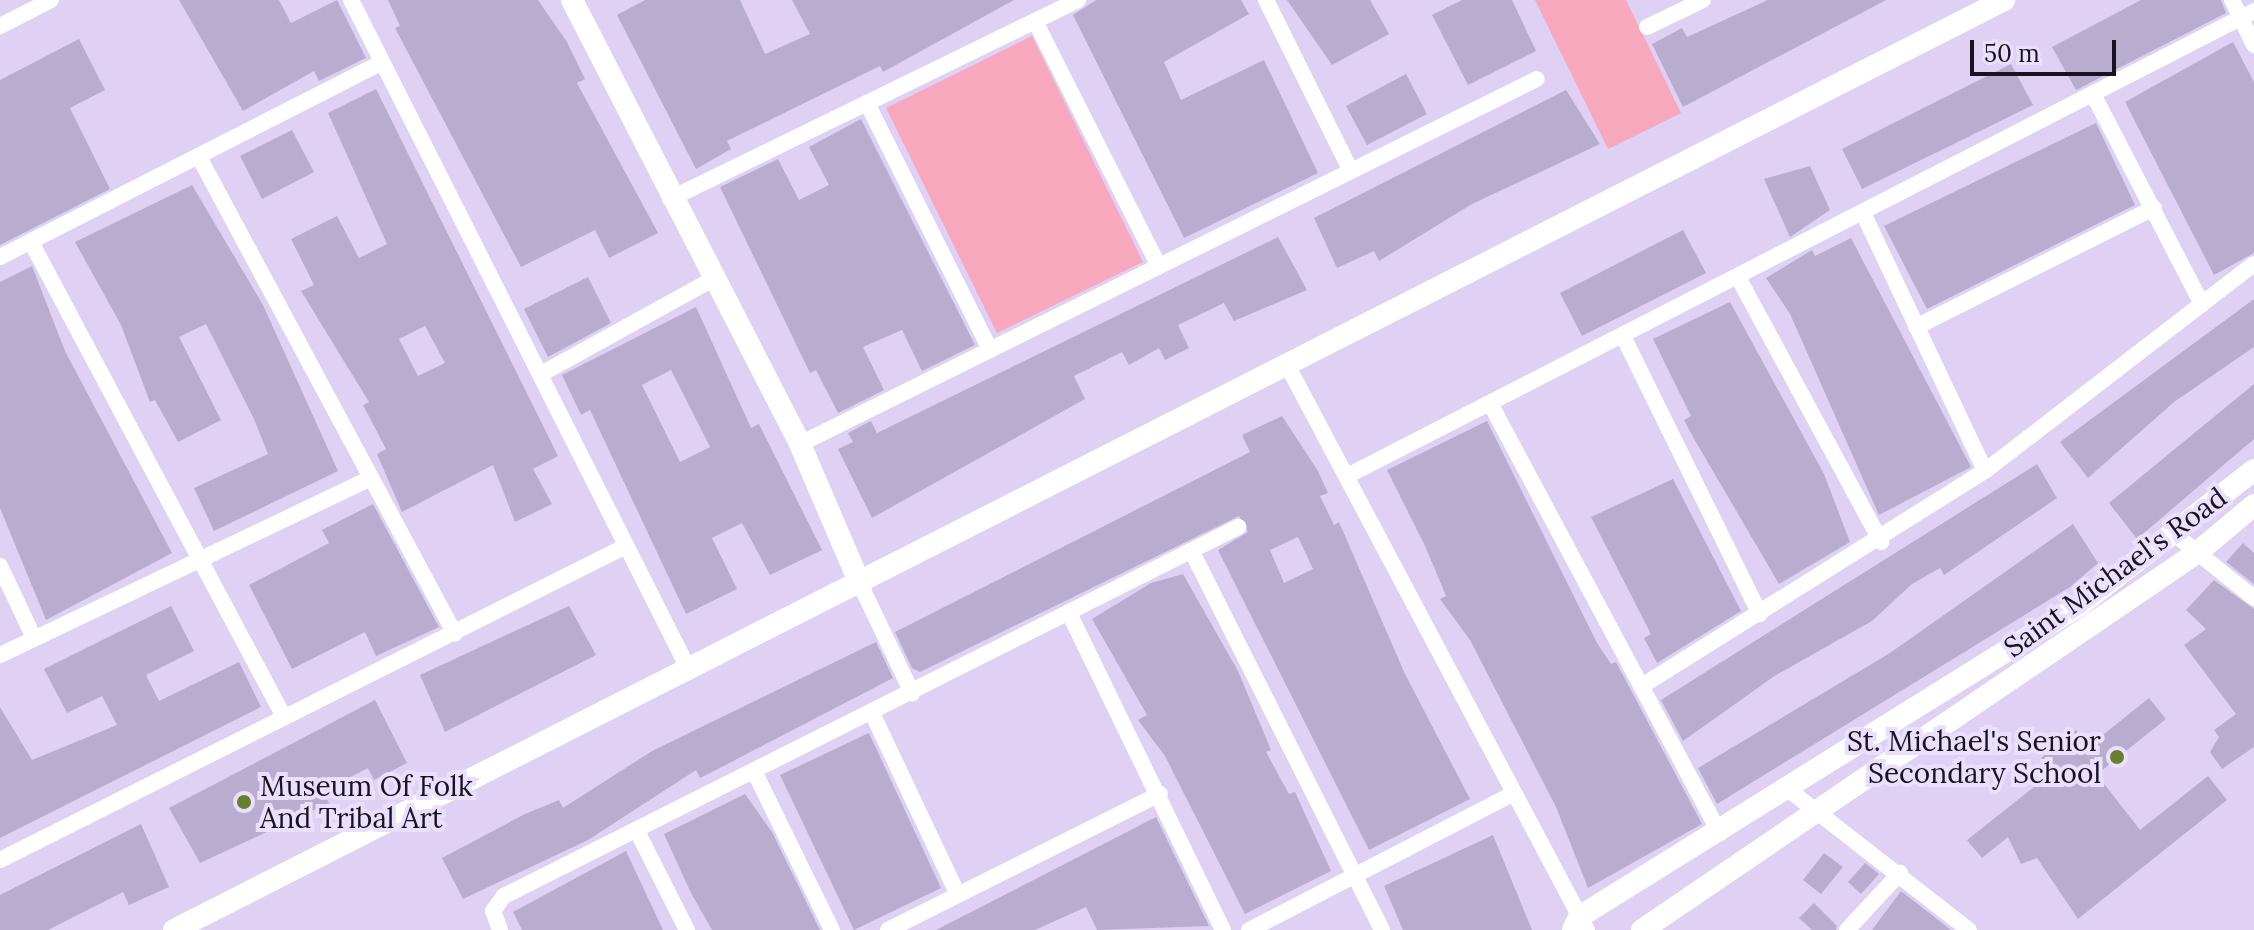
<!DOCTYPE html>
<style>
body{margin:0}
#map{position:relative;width:2254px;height:930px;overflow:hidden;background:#ded1f4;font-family:Lora,serif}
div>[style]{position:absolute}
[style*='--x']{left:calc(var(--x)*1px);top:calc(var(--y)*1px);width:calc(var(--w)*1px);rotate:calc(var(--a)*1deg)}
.green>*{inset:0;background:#f7a8bc}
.building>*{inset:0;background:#b9adcf}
.street>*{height:16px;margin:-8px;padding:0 8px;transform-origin:8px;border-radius:8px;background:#fff}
.secondary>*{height:22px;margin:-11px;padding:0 11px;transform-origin:11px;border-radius:11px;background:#fff}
.dots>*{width:22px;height:22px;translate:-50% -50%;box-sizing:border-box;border:4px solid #eadffc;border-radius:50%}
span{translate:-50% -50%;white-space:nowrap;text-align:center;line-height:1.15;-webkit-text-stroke:8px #eadffc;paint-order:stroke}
.street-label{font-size:28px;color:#18131f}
.poi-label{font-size:28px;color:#18131f}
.right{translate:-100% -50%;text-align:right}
.left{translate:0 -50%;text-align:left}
.scale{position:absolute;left:1970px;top:40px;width:146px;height:36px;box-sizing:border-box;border:4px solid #18131f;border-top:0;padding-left:10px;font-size:24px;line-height:28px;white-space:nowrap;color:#18131f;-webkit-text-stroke:6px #eadffc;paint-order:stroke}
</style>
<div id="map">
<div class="green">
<i style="clip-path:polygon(1535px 0,1626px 0,1681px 113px,1608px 149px)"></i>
<i style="clip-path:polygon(1032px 36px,1143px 262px,997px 333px,886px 108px)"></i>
</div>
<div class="building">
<i style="clip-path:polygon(179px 0,279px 0,291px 23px,337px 0,366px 58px,319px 81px,314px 71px,243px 111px)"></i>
<i style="clip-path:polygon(388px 0,538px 0,567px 42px,585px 79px,577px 83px,658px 233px,609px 258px,595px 230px,521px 267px,395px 28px,400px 26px)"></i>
<i style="clip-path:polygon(645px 0,740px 0,765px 54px,810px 34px,792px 0,1014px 0,883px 72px,880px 66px,727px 141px,731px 149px,696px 169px,617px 15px)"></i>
<i style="clip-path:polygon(1096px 0,1241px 0,1249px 14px,1164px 62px,1181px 100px,1264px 60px,1318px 173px,1184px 238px,1073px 15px)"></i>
<i style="clip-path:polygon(1287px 0,1370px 0,1389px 34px,1332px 65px)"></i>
<i style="clip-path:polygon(1462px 0,1512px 0,1536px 51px,1468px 85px,1432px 15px)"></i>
<i style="clip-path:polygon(1768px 0,1886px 0,1683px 107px,1652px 44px,1682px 28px,1687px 37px)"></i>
<i style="clip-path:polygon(2141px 0,2221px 0,2226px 13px,2076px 90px,2052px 47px)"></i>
<i style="clip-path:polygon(79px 39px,105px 90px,70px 108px,110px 189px,0 245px,0 80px)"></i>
<i style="clip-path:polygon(2233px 42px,2254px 82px,2254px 253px,2214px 275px,2125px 102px)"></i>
<i style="clip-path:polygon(2011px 64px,2033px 105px,1862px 189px,1842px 149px)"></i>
<i style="clip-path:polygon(1406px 74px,1427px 114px,1367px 145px,1346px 106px)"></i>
<i style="clip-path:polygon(evenodd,376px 89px,558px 456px,533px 469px,552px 504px,515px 522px,493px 465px,402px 512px,377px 454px,386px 449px,363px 405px,369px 402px,301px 291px,314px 285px,291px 239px,337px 216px,359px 258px,387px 244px,328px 113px,376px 89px,425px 326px,445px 363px,418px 376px,399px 339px,425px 326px)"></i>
<i style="clip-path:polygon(1566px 90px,1600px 144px,1472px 204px,1379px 261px,1374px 251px,1337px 268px,1314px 218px)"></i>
<i style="clip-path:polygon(861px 119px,975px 345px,922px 371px,902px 330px,863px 347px,884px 390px,838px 413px,816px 370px,810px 373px,720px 187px,778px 159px,799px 200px,829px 185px,809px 147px)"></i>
<i style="clip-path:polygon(2096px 123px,2135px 205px,1927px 309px,1884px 226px)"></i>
<i style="clip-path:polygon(292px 130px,314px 172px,262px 199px,240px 156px)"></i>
<i style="clip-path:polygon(1810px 166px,1830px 210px,1790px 237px,1764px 179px)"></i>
<i style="clip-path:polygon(192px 185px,263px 305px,338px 471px,214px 531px,194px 488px,268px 454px,254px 419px,206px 324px,179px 337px,221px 420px,178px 442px,155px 400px,150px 402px,121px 325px,75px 242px)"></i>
<i style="clip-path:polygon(1683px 230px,1706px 273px,1582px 336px,1560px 293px)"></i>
<i style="clip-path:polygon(1278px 237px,1307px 290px,1234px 321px,1224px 303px,1178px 325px,1189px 348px,1165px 360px,1159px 348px,1129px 365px,1122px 352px,1074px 376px,1085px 399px,872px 518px,838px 449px,853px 442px,848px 433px,871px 421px,877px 433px)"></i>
<i style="clip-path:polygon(1851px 238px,1971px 467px,1879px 515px,1790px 314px,1766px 278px,1812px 250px,1815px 256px)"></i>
<i style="clip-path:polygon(32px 266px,65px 351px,172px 553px,46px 620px,0 508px,0 282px)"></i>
<i style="clip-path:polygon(588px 277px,611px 323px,548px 357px,524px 309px)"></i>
<i style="clip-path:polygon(2254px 299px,2254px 347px,2174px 402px,2088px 478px,2060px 442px)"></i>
<i style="clip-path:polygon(1730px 302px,1824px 474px,1850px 542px,1779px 584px,1693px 437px,1684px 420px,1691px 416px,1653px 339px)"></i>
<i style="clip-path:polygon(evenodd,696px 307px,751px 428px,759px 424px,822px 550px,770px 575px,742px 523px,712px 538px,737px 589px,686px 614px,590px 410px,581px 415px,562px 375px,696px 307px,671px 370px,710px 447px,680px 462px,642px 385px,671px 370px)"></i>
<i style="clip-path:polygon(2254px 384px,2254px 439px,2137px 539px,2109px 503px)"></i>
<i style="clip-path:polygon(evenodd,1282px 416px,1318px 471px,1328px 493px,1320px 496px,1334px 525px,1339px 522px,1405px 674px,1470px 799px,1369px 850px,1218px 550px,1248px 532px,1239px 516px,920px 672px,912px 668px,895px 632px,1250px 452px,1242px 435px,1282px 416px,1298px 537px,1313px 569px,1284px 583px,1270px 550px,1298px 537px)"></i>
<i style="clip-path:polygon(1487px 421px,1597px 643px,1611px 664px,1616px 662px,1702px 824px,1588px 888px,1556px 807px,1470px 640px,1440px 599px,1446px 596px,1426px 548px,1387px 470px)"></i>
<i style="clip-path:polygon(2037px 464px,2057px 498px,1944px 575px,1940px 568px,1912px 584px,1872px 621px,1776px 675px,1683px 741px,1661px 700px)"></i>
<i style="clip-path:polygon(1673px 479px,1741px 611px,1657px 663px,1644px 638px,1651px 634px,1591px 517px)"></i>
<i style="clip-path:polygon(373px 504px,439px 627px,376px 656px,365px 632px,292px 669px,249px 585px,329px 543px,322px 530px)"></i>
<i style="clip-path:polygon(2073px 524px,2098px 563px,2070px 587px,1717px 804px,1698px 768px,1890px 653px)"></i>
<i style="clip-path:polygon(2243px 543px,2254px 553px,2254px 584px,2226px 562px)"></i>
<i style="clip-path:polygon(1183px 574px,1238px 671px,1271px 750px,1266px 752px,1289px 794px,1295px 792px,1331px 871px,1245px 914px,1165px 756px,1138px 720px,1147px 715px,1092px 619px,1151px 583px)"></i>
<i style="clip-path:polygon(2214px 580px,2254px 609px,2254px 747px,2222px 769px,2210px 752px,2219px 737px,2214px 730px,2236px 714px,2184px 645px,2206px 629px,2186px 610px)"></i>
<i style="clip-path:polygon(171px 606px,194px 651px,146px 675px,159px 701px,239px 662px,261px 707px,0 838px,0 707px,32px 760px,117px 725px,102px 696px,67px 713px,44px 669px)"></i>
<i style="clip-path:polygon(569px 606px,596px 655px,445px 732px,420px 675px)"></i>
<i style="clip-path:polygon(876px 642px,893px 678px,714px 771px,700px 778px,696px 770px,588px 840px,463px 899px,442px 858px,525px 814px,559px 800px,563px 808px,652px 751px)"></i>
<i style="clip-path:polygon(2149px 698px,2166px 719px,2100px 772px,2102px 781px,2140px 830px,2208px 776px,2227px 800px,2078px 919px,2037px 858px,2021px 864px,2008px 837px,1982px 858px,1967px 840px,2053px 772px,2041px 758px,2076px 730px,2089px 746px)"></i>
<i style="clip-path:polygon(375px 700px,407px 763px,374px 780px,368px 768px,323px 791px,329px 803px,200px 863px,169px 808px)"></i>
<i style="clip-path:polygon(869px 733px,941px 888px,854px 930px,780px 775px)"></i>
<i style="clip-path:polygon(745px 794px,772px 832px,820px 930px,712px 930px,691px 893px,664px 834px)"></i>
<i style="clip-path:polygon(1156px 817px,1209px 926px,1097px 930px,1086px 907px,1035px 930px,936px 930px)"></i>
<i style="clip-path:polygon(141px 824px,169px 887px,129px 905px,123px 892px,48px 930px,0 930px,0 895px)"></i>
<i style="clip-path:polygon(1493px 835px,1532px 930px,1403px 930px,1384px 886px)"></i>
<i style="clip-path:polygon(626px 851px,663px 930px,522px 930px,513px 912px)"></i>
<i style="clip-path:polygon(1824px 853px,1843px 867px,1821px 894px,1803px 880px)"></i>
<i style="clip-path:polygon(1865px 863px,1879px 874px,1861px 894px,1848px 882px)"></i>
<i style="clip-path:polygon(1901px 891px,1951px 930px,1872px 930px)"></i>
<i style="clip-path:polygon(1814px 903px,1837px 926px,1836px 930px,1812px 930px,1799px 918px)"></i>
</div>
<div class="street">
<i style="--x:351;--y:0;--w:748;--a:63.23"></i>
<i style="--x:1266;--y:0;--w:191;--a:63.6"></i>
<i style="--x:2232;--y:0;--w:50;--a:63.9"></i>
<i style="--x:1035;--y:21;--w:275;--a:63.2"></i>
<i style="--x:0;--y:26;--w:57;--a:-27"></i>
<i style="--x:1647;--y:27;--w:62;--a:-25.7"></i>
<i style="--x:2093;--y:94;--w:237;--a:62.6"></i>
<i style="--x:867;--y:103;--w:276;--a:63.5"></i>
<i style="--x:199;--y:157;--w:541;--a:61.78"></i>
<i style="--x:670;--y:199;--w:454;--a:-26"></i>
<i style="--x:1864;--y:215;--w:283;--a:64.7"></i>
<i style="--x:31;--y:242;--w:538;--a:61.96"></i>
<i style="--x:0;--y:257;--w:429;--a:-27"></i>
<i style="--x:1739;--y:279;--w:299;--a:61.6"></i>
<i style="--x:1916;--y:327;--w:266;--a:-26.6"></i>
<i style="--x:1623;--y:336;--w:310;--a:63.8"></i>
<i style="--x:1286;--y:363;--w:642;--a:62.04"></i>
<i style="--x:541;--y:374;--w:196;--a:-28.9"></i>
<i style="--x:1490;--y:403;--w:488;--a:61.9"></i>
<i style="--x:800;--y:444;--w:822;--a:-26.35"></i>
<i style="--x:1347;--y:476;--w:1019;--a:-27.14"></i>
<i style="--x:2173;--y:533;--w:104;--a:38.7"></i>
<i style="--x:1193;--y:554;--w:421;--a:63.3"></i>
<i style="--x:0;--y:566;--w:80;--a:64.7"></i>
<i style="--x:861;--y:586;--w:119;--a:64.5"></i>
<i style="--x:1070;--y:615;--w:350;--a:64.1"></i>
<i style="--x:0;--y:655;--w:411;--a:-25.5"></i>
<i style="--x:1645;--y:684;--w:401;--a:-32.1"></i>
<i style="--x:1985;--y:471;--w:339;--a:-37.6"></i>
<i style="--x:872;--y:713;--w:201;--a:64.7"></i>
<i style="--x:755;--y:773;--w:175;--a:63.9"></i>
<i style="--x:1789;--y:790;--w:228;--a:37.9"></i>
<i style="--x:638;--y:833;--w:109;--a:63.2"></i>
<i style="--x:0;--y:860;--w:700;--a:-26.64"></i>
<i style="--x:500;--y:930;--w:20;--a:-110"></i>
<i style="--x:493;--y:911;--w:19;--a:-54"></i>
<i style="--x:504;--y:896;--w:822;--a:-26.69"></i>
<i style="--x:888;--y:930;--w:304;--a:-26.6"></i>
<i style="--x:1249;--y:930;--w:296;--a:-27.3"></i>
<i style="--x:1847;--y:930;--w:78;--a:-47.1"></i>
</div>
<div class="secondary">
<i style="--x:572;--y:0;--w:499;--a:62.8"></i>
<i style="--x:800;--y:444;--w:155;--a:66.8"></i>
<i style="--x:174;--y:930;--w:2053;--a:-26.94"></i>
<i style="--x:1573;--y:930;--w:14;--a:-65"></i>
<i style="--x:1579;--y:917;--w:590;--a:-31.91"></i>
<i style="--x:2080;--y:605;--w:220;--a:-37.8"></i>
<i style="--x:1642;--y:930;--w:672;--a:-34.21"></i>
<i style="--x:2198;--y:552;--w:73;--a:-40"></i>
</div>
<div class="dots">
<i style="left:2117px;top:757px;background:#697e2f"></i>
<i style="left:244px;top:802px;background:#697e2f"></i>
</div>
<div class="street-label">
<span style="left:2115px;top:572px;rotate:-36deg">Saint Michael's Road</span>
</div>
<div class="poi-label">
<span class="right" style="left:2101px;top:757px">St. Michael's Senior<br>Secondary School</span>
<span class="left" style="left:260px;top:802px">Museum Of Folk<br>And Tribal Art</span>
</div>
<div class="scale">50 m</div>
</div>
